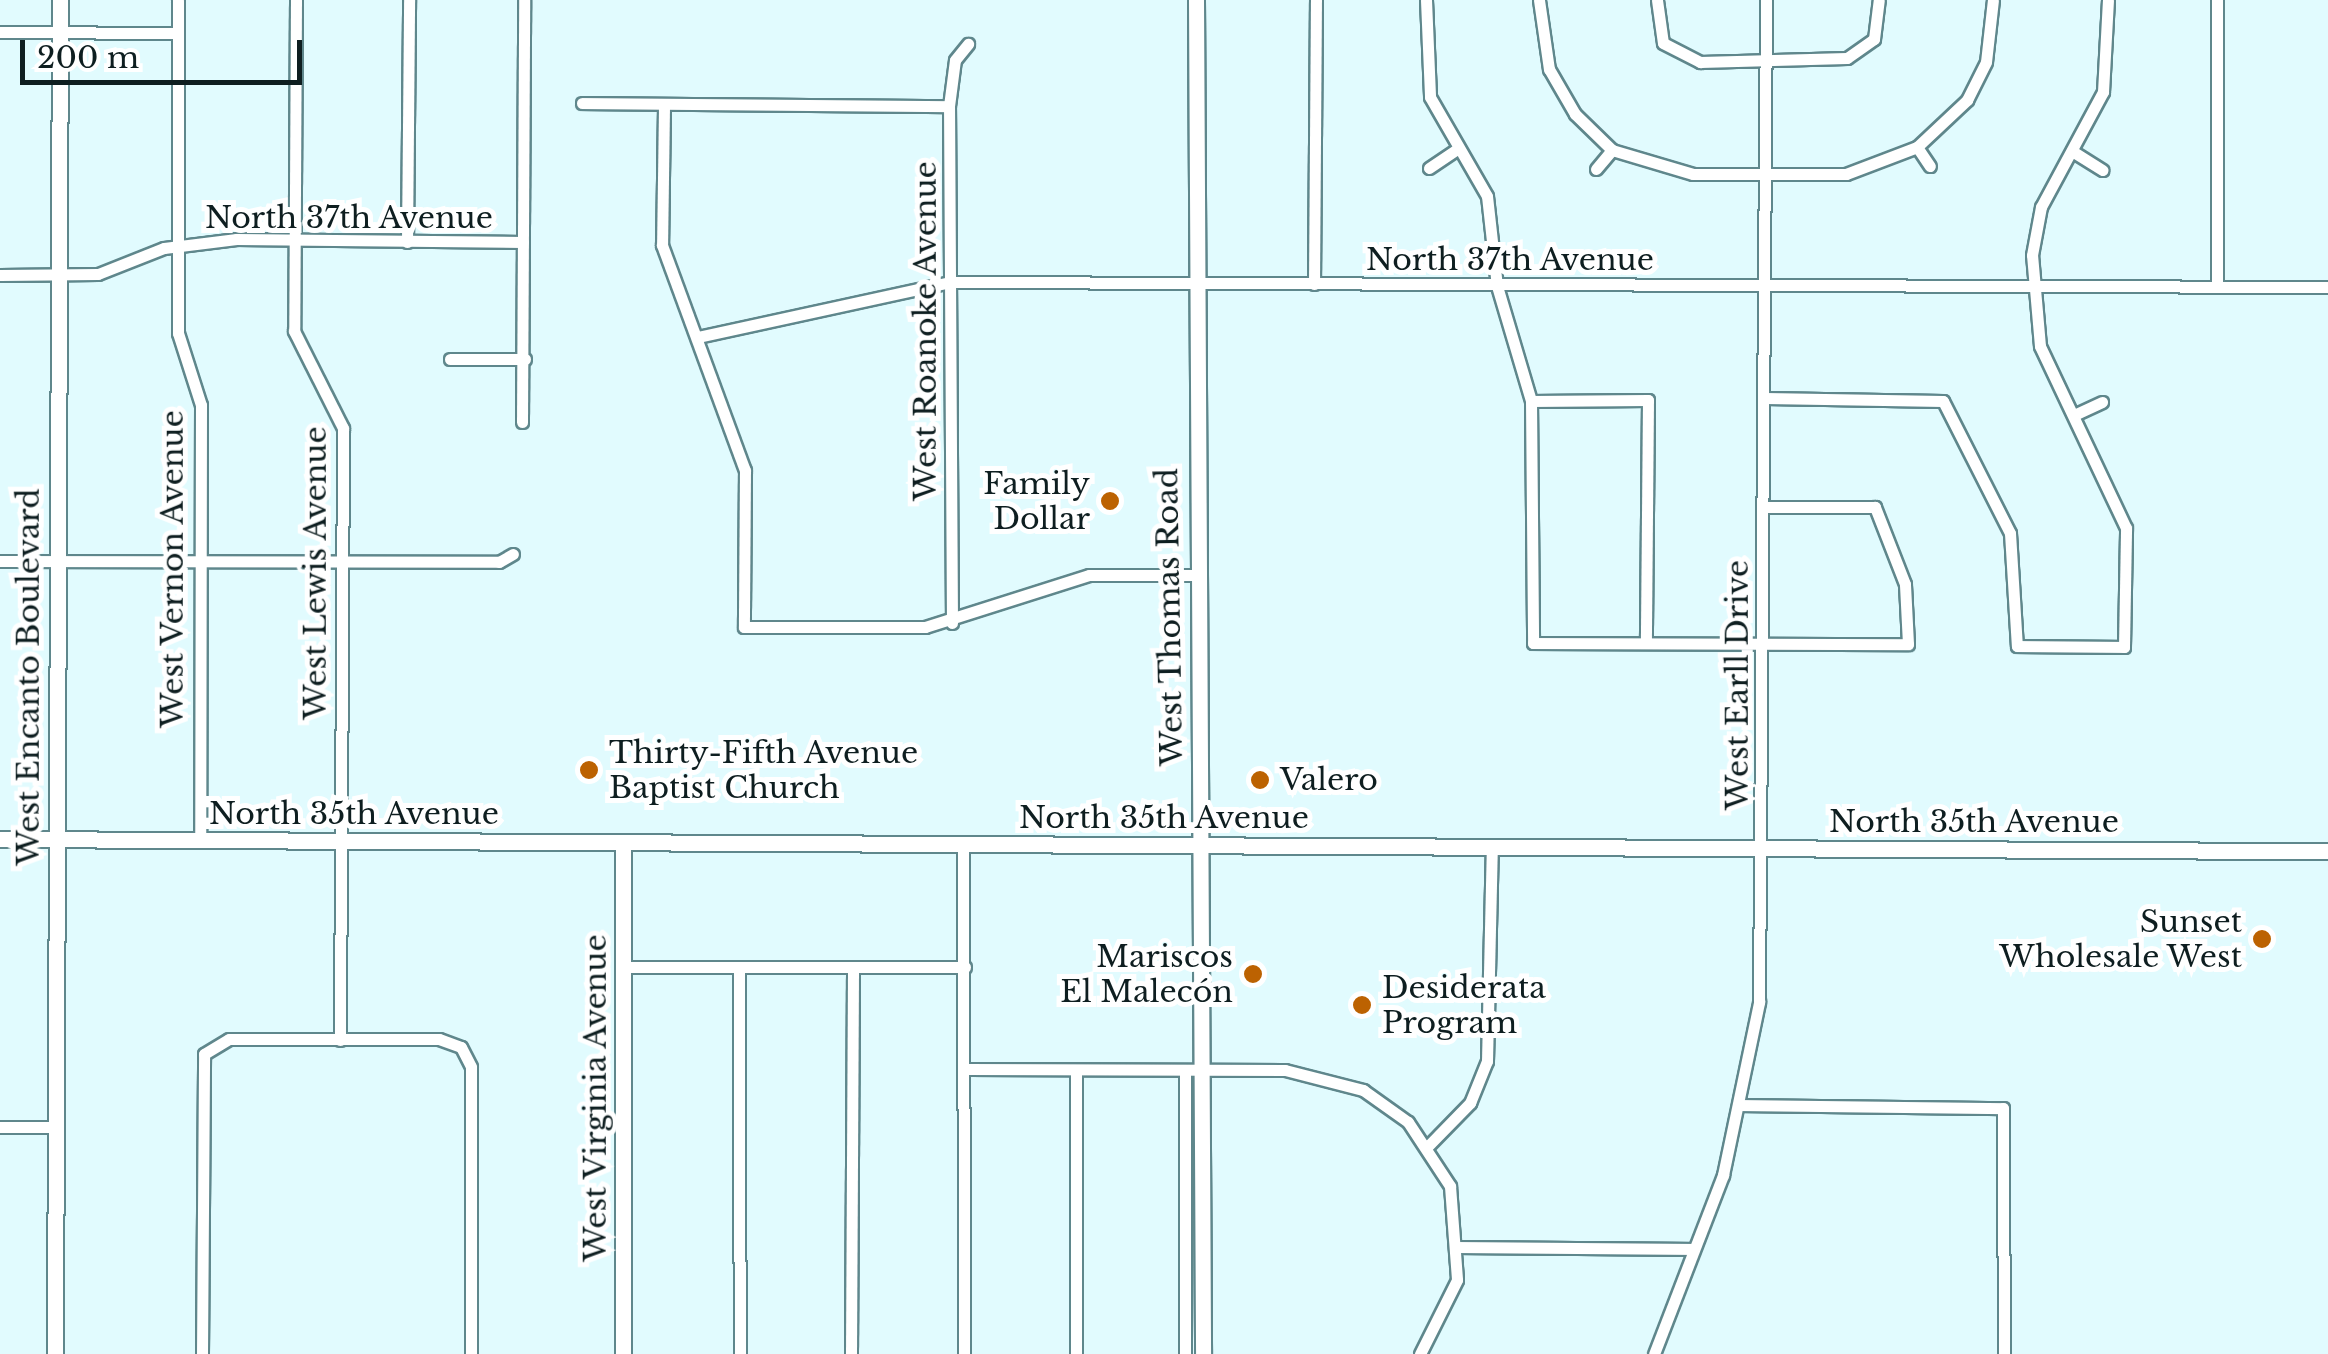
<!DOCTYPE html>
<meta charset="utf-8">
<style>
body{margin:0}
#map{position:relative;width:2328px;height:1354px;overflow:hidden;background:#e1fbfe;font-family:"Libre Baskerville",serif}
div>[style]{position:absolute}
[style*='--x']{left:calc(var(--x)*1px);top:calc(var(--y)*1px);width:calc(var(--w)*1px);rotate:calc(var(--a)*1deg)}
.roads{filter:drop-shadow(2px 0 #5f878c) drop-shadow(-2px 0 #5f878c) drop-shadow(0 2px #5f878c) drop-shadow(0 -2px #5f878c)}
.street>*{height:11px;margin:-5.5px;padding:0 5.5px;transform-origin:5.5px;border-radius:5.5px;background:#fff}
.secondary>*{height:15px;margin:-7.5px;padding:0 7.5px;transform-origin:7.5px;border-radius:7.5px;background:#fff}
.dots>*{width:28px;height:28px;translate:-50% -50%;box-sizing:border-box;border:5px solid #fff;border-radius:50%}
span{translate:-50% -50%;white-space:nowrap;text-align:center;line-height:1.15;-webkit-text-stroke:10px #fff;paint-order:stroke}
.street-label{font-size:30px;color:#0e1e20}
.poi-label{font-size:30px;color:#0e1e20}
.right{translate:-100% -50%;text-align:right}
.left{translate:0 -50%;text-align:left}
.scale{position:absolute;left:20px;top:40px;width:282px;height:45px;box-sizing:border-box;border:5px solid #0e1e20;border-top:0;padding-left:12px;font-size:30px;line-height:35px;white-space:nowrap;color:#0e1e20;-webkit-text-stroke:8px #fff;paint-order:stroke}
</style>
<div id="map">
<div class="roads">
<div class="street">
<i style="--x:178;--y:0;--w:333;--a:90"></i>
<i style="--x:178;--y:333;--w:76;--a:72.3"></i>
<i style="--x:201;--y:405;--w:436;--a:90.1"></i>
<i style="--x:296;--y:0;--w:331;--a:90.3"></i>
<i style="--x:294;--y:331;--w:109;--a:63.2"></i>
<i style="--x:343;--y:428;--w:612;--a:90.28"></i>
<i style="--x:1426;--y:0;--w:97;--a:87.6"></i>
<i style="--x:1430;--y:97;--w:114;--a:60.1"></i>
<i style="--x:1487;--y:196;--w:91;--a:83.7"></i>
<i style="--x:1497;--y:286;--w:120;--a:73.5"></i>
<i style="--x:1531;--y:401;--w:242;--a:89.5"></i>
<i style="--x:1533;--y:643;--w:375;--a:0.2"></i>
<i style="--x:1908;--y:644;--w:60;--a:-92.9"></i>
<i style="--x:1905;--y:584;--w:83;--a:-111.3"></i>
<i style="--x:1875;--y:507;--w:113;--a:180"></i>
<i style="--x:1539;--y:0;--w:70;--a:81.8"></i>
<i style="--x:1549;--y:69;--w:52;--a:60"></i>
<i style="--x:1575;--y:114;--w:52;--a:44.2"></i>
<i style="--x:1612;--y:150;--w:84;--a:16.5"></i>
<i style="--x:1693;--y:174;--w:153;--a:0"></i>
<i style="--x:1846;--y:174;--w:76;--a:-20.8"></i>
<i style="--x:1917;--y:147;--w:69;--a:-43.2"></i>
<i style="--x:1967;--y:100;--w:42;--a:-63.4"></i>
<i style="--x:1986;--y:62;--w:62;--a:-83.6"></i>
<i style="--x:1657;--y:0;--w:43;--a:82.1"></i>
<i style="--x:1663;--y:43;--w:42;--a:27.2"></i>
<i style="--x:1700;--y:62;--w:147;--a:-1.6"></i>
<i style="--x:1847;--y:58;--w:33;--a:-35"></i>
<i style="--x:1874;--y:39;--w:39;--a:-83"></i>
<i style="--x:2217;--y:0;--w:287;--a:90"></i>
<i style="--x:0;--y:32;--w:177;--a:0.3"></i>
<i style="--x:582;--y:103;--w:367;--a:0.5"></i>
<i style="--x:664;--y:107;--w:138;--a:90.8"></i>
<i style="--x:662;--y:245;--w:240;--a:69.8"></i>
<i style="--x:745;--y:470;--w:157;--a:90.4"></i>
<i style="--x:744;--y:627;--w:181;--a:0"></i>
<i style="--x:925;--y:627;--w:172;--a:-17.6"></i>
<i style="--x:1089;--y:575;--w:107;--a:0"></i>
<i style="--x:1917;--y:147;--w:23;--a:56"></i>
<i style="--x:2072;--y:151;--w:36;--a:32"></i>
<i style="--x:1429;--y:168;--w:34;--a:-34"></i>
<i style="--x:1596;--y:169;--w:25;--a:-50"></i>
<i style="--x:407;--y:242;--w:242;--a:-89.5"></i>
<i style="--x:0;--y:275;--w:98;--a:-0.6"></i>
<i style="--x:98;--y:274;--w:71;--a:-21.5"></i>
<i style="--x:164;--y:248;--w:73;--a:-7.1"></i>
<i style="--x:236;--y:239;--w:287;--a:0.6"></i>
<i style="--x:1314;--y:284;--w:284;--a:-89.6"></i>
<i style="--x:698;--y:337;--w:258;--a:-12.3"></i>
<i style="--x:950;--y:282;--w:1378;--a:0.21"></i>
<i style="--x:450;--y:359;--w:75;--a:0"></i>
<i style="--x:1765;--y:398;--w:178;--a:1"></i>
<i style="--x:1943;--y:401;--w:148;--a:63.1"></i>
<i style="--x:2010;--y:533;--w:113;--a:86.5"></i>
<i style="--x:2017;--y:646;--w:107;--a:0.5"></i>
<i style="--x:2124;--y:647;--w:119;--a:-89"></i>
<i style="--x:2126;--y:528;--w:201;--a:-115.3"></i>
<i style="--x:2040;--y:346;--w:91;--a:-95"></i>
<i style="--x:2032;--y:255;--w:49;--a:-79.4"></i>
<i style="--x:2041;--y:207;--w:131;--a:-61.7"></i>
<i style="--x:2103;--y:92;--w:92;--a:-86.9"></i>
<i style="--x:1531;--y:401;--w:117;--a:-0.5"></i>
<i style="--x:1648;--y:400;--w:243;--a:90.5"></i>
<i style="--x:2074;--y:415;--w:31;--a:-25"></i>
<i style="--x:522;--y:422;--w:422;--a:-89.7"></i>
<i style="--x:0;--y:561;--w:499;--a:0.1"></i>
<i style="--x:499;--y:562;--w:16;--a:-30"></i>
<i style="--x:952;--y:623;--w:517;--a:-90.33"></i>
<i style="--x:949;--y:106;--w:46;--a:-82.6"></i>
<i style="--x:955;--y:60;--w:21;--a:-51"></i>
<i style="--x:963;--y:845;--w:509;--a:89.89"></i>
<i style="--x:624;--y:967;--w:341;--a:0"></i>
<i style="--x:739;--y:967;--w:387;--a:89.9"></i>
<i style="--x:967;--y:1069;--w:318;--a:0.2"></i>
<i style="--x:1285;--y:1070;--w:81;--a:14.4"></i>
<i style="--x:1363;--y:1090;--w:55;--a:35.4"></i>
<i style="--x:1408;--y:1122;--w:77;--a:56.7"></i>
<i style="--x:1450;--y:1186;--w:94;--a:85.7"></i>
<i style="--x:1457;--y:1280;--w:83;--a:116.6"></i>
<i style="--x:1076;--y:1070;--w:284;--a:90"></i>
<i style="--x:1742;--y:1105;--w:261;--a:0.7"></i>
<i style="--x:2003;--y:1108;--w:246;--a:89.8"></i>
<i style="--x:0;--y:1127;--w:55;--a:0"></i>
<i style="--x:1427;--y:1147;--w:62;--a:-45.7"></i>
<i style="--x:1470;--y:1103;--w:45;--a:-68"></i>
<i style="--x:1487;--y:1061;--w:214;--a:-88.7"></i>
<i style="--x:1460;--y:1247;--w:233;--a:0.5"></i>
<i style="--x:202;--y:1354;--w:300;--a:-89.6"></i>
<i style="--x:204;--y:1054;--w:29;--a:-31"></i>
<i style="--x:229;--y:1039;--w:210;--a:0"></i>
<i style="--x:439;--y:1039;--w:23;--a:20"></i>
<i style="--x:461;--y:1047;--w:22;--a:63"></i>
<i style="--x:471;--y:1067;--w:287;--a:90"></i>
<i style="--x:851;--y:1354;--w:387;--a:-89.7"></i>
<i style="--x:1185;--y:1354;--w:283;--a:-90"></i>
<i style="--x:1654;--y:1354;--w:192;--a:-68.9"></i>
<i style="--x:1723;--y:1175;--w:177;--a:-78.2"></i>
<i style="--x:1759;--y:1002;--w:1002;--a:-89.6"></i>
</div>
<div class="secondary">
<i style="--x:1196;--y:0;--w:1354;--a:89.7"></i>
<i style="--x:0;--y:839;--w:2328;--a:0.3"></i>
<i style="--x:55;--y:1354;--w:1354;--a:-89.79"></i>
<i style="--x:623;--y:1354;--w:512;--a:-90"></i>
</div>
</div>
<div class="dots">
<i style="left:1110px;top:501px;background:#bc6201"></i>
<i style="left:589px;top:770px;background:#bc6201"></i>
<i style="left:1260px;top:780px;background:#bc6201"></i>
<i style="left:2262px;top:939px;background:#bc6201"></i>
<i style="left:1253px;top:974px;background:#bc6201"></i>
<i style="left:1362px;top:1005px;background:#bc6201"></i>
</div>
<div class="street-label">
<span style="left:349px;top:218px">North 37th Avenue</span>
<span style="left:1510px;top:260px">North 37th Avenue</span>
<span style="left:926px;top:331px;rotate:-90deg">West Roanoke Avenue</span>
<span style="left:173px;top:569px;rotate:-90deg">West Vernon Avenue</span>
<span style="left:316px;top:573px;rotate:-90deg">West Lewis Avenue</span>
<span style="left:1170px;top:617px;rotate:-91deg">West Thomas Road</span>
<span style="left:29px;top:677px;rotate:-90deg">West Encanto Boulevard</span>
<span style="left:1738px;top:685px;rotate:-90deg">West Earll Drive</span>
<span style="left:354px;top:814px">North 35th Avenue</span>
<span style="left:1164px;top:818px">North 35th Avenue</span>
<span style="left:1974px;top:822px">North 35th Avenue</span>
<span style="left:596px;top:1098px;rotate:-90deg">West Virginia Avenue</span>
</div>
<div class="poi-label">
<span class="right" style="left:1090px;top:501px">Family<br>Dollar</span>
<span class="left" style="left:609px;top:770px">Thirty-Fifth Avenue<br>Baptist Church</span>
<span class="left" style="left:1280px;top:780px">Valero</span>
<span class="right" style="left:2242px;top:939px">Sunset<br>Wholesale West</span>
<span class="right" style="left:1233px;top:974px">Mariscos<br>El Malecón</span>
<span class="left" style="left:1382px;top:1005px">Desiderata<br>Program</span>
</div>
<div class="scale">200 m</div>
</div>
